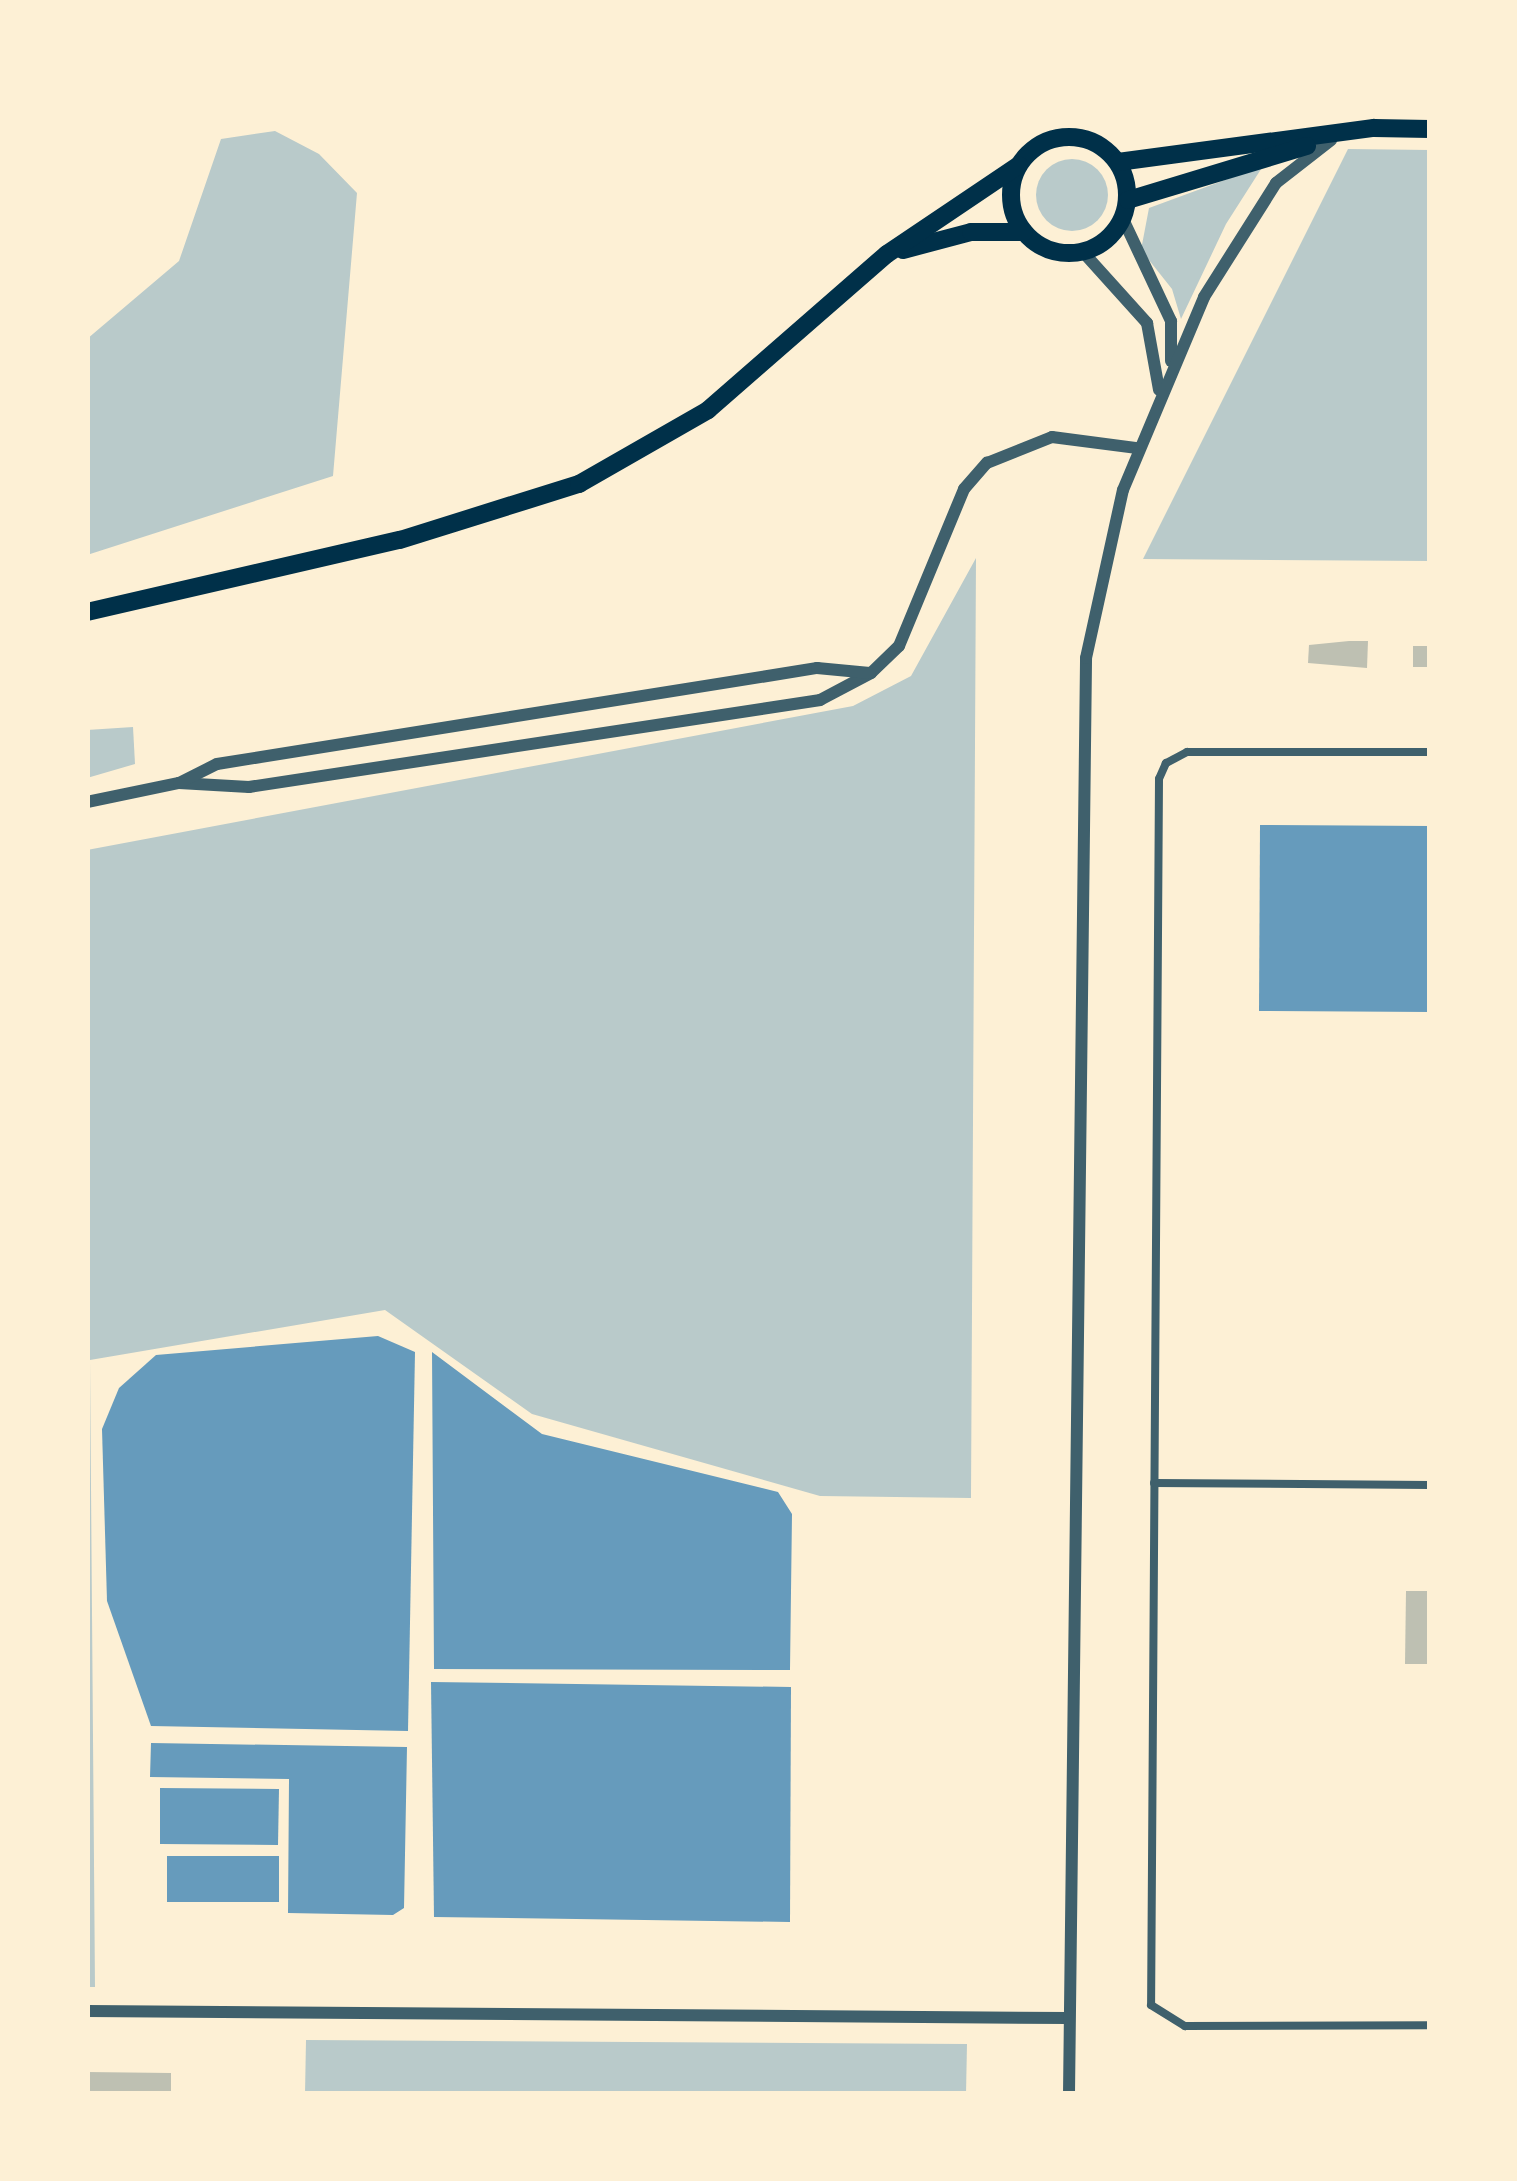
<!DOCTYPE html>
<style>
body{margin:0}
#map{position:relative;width:1517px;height:2181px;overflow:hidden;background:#fdf0d5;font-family:"PT Sans",sans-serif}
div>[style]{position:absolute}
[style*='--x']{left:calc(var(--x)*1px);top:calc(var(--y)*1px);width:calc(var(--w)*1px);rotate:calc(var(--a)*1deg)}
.green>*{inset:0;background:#b9caca}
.round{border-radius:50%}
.water>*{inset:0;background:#669bbc}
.building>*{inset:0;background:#bec0b2}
.service>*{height:8px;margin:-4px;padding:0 4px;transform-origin:4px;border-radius:4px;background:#3f606c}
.minor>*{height:12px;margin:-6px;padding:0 6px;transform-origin:6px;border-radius:6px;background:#3f606c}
.secondary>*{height:18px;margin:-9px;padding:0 9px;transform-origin:9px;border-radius:9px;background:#003049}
.secondary>.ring{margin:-9px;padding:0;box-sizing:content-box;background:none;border:18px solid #003049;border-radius:50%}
span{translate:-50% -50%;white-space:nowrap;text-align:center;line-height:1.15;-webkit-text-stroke:9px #fdf0d5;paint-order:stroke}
.frame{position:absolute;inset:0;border:90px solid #fdf0d5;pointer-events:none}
</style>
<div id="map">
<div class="green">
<i style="clip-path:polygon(275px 131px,319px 154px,357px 193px,333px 476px,87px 555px,87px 339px,179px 261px,221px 139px)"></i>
<i style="clip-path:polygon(1348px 149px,1430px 150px,1430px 561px,1143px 559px)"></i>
<i class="round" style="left:1036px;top:159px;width:72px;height:72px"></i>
<i style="clip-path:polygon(1263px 166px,1226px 224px,1181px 319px,1172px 289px,1141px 250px,1149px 208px)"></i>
<i style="clip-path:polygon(976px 558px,971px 1498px,820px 1496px,532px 1414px,385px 1310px,90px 1360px,95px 1987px,87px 1987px,87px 850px,853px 706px,911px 676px)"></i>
<i style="clip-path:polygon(133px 727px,135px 764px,87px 778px,87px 730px)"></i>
<i style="clip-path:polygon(306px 2040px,967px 2044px,966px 2094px,305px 2094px)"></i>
</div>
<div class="water">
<i style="clip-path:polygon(1260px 825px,1430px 826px,1430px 1012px,1259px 1011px)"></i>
<i style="clip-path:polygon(378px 1336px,415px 1352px,408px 1731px,151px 1726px,107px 1601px,102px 1429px,119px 1388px,156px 1355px)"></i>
<i style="clip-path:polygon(432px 1352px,542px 1434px,778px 1492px,792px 1514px,790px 1670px,434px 1669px)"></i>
<i style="clip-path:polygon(431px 1682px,791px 1687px,790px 1922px,434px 1917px)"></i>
<i style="clip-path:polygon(151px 1743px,407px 1747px,404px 1908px,393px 1915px,288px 1913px,289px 1779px,150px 1777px)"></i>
<i style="clip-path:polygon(160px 1788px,279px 1789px,278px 1845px,160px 1844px)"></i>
<i style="clip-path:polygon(167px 1856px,279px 1856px,279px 1902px,167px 1902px)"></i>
</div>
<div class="building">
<i style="clip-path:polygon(1349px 641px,1368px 641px,1367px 668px,1308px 663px,1309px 645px)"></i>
<i style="clip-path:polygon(1413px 646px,1430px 646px,1430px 667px,1413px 667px)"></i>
<i style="clip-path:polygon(1406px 1591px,1430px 1591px,1430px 1664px,1405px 1664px)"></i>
<i style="clip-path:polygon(87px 2072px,171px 2073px,171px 2094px,87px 2094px)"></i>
</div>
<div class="service">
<i style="--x:1430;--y:752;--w:243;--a:180"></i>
<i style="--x:1187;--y:752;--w:24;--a:152"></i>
<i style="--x:1166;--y:763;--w:17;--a:114"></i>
<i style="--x:1159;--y:779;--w:1226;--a:90.37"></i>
<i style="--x:1151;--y:2005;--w:40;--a:32"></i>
<i style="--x:1185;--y:2026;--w:245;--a:-0.2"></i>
<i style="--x:1154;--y:1483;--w:276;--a:0.4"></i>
</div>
<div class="minor">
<i style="--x:1123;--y:219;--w:113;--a:64.8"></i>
<i style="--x:1171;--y:321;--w:40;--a:90"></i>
<i style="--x:1083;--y:252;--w:96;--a:48"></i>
<i style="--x:1147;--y:323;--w:68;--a:79.8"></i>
<i style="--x:179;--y:783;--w:70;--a:3.3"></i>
<i style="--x:249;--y:787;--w:578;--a:-8.66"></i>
<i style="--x:820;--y:700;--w:58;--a:-27.9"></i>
<i style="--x:871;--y:673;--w:39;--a:-44"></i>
<i style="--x:899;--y:646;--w:170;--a:-67.5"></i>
<i style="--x:964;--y:489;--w:35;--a:-49"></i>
<i style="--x:987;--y:463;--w:70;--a:-21.8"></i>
<i style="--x:1052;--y:437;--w:86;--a:7.4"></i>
<i style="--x:87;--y:802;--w:94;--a:-11.7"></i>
<i style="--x:179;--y:783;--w:42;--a:-26.6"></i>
<i style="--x:217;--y:764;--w:608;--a:-9.09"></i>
<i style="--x:817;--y:668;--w:53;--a:5.4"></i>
<i style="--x:87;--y:2011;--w:982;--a:0.41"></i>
<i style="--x:1069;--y:2094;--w:1436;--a:-89.32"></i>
<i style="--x:1086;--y:658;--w:172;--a:-77.6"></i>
<i style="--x:1123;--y:490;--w:209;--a:-67.2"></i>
<i style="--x:1204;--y:297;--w:135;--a:-57.7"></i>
<i style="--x:1276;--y:183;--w:70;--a:-38"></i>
</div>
<div class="secondary">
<i class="ring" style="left:1011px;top:137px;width:98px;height:98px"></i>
<i style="--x:1118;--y:162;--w:258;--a:-7.6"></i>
<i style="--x:1374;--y:128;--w:56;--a:1"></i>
<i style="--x:1128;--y:200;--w:187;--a:-16.8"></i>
<i style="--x:903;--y:250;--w:70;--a:-14.8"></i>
<i style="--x:971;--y:232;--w:53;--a:0"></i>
<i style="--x:87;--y:612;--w:321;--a:-13"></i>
<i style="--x:400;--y:540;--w:188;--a:-17.4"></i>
<i style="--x:579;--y:484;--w:149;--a:-29.8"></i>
<i style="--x:708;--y:410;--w:237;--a:-41.1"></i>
<i style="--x:887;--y:254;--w:159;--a:-34"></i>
</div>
<div class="frame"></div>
</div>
